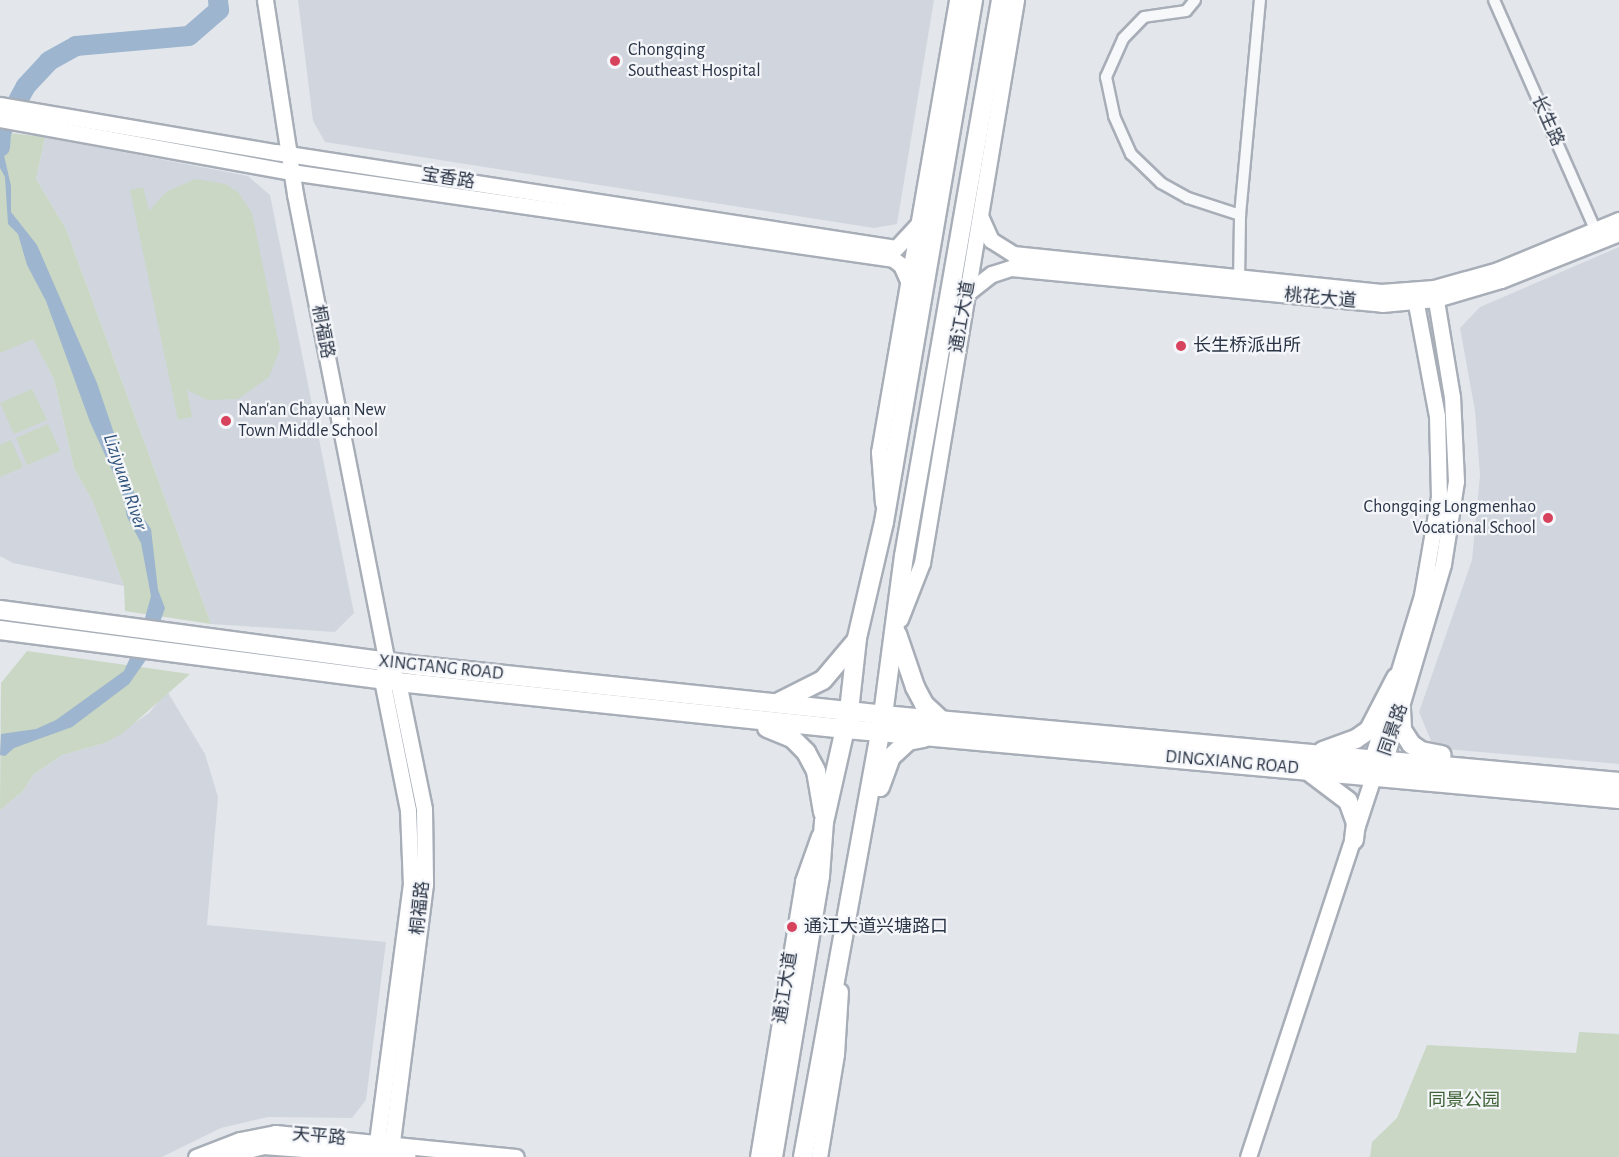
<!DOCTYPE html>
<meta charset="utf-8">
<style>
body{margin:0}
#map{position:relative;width:1619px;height:1157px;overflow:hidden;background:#e3e7ec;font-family:"Alegreya Sans","Noto Sans SC",sans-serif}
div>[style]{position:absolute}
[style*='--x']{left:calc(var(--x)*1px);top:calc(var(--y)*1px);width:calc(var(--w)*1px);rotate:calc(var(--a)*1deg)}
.built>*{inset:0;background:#d1d6de}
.green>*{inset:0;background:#c9d7c4}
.water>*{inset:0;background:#9db5ce}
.river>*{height:20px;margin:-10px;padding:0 10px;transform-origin:10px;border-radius:10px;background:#9db5ce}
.roads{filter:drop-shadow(2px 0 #a8aeb7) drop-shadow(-2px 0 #a8aeb7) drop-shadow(0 2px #a8aeb7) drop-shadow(0 -2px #a8aeb7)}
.street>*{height:10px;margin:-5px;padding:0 5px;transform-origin:5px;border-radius:5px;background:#f7f8fa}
.secondary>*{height:15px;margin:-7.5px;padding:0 7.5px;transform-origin:7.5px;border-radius:7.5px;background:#fff}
.primary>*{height:18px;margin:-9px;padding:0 9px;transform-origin:9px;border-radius:9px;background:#fff}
.dots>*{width:16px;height:16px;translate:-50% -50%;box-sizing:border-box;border:3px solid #f4f6f9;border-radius:50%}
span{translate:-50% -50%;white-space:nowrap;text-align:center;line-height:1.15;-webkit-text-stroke:4.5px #f4f6f9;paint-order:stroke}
.poi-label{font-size:18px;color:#2a3446}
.left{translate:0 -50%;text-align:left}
.right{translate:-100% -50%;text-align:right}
.street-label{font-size:18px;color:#2a3446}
.park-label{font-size:18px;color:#3f6236}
.water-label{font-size:20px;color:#31547d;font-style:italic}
</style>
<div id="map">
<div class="built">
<i style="clip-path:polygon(298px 0,934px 0,897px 224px,874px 228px,325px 142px,313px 121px)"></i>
<i style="clip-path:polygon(45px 137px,248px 176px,270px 195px,354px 613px,335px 632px,211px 624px,66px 229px,36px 179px)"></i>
<i style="clip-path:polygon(1619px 247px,1619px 764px,1434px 748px,1419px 712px,1472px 560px,1480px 475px,1475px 411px,1460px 328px,1480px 307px)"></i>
<i style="clip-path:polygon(33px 338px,54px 379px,74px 468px,93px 502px,124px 586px,13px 563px,0 556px,0 353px)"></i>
<i style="clip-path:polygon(167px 691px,205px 754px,218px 797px,207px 925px,386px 942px,366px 1100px,352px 1118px,268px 1117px,221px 1128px,162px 1157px,0 1157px,0 810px,23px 791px,33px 775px,62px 755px,105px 743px,149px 713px)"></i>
</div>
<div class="green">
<i style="clip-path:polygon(0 132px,45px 137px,36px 179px,66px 229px,211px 624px,125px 611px,124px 586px,93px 502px,74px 468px,54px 379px,33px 339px,0 353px)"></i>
<i style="clip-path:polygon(195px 179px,225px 184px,238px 192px,252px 213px,280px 349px,269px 377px,238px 399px,208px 400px,187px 390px,192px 417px,178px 420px,130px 190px,143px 187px,149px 211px,166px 192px)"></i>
<i style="clip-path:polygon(32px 389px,47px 420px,14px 434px,0 403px)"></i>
<i style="clip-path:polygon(48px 424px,60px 451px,27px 465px,16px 438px)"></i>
<i style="clip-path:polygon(11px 440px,23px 467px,0 477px,0 445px)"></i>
<i style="clip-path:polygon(27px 651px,190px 674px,123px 733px,105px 743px,62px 755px,33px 775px,23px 791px,0 810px,1px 683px)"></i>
<i style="clip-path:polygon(1579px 1032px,1619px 1034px,1619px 1157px,1370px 1157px,1372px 1142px,1397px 1118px,1427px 1045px,1576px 1053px)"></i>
</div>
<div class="water">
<i style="clip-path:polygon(0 132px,9px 133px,3px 151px,11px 186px,11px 212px,37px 245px,97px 383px,142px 516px,151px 529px,158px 590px,165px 608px,148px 657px,129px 684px,72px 727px,14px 748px,5px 756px,0 755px,1px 734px,36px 729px,56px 720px,124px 671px,140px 636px,151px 596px,141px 543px,127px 517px,122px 492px,90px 422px,46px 301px,27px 265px,18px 234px,8px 224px,5px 177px,0 168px)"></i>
</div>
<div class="river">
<i style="--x:0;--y:147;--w:15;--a:-86"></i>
<i style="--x:1;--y:132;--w:52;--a:-61.5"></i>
<i style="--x:26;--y:86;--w:34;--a:-47"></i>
<i style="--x:49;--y:61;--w:31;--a:-29"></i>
<i style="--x:76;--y:46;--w:113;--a:-5.1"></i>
<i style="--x:189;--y:36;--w:40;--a:-41"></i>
<i style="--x:219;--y:10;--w:10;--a:-96"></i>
</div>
<div class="roads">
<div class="street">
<i style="--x:1195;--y:0;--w:14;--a:129"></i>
<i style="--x:1186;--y:11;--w:42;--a:171.9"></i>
<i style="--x:1144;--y:17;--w:30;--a:134"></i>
<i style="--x:1123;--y:39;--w:42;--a:114.1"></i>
<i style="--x:1106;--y:77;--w:40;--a:78"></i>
<i style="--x:1114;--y:116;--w:42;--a:65.9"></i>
<i style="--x:1131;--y:154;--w:42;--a:44"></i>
<i style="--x:1161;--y:183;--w:31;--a:29"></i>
<i style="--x:1188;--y:198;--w:55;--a:18.1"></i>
<i style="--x:1494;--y:0;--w:258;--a:66.2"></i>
<i style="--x:1239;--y:282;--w:67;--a:-89.1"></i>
<i style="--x:1240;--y:215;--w:216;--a:-84.7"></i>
</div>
<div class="secondary">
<i style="--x:265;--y:0;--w:196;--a:81.2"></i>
<i style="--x:295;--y:194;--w:478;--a:78.9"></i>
<i style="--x:387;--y:663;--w:22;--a:60"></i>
<i style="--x:398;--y:682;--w:130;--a:78.4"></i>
<i style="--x:424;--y:809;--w:75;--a:89.2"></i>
<i style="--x:425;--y:884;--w:275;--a:97.3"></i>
<i style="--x:0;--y:105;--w:279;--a:9.7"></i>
<i style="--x:275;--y:152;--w:628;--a:8.79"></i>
<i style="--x:896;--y:248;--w:35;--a:-47"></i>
<i style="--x:0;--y:119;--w:296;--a:10.3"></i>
<i style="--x:291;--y:172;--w:608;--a:8.22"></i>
<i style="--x:893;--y:259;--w:10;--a:37"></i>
<i style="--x:901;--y:265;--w:20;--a:66"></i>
<i style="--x:981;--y:218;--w:24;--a:66"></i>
<i style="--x:991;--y:240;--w:26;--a:32"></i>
<i style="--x:1013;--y:254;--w:370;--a:5.9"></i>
<i style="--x:1381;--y:292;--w:53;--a:-4.3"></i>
<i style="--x:1434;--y:288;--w:66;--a:-15.7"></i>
<i style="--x:1498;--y:270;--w:131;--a:-22.5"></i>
<i style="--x:966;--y:294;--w:33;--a:-38"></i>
<i style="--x:992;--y:274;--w:20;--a:-18"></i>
<i style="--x:1011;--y:268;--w:373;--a:5.5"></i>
<i style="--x:1382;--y:304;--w:54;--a:-5.3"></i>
<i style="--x:1436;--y:299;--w:68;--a:-16.3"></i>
<i style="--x:1501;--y:280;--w:127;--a:-21.7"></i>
<i style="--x:883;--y:503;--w:51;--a:-94.5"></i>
<i style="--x:879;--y:452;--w:459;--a:-80.2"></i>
<i style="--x:900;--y:619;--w:60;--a:-68.6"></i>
<i style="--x:922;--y:563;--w:571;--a:-80.52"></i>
<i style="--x:1372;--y:770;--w:11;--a:-90"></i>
<i style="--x:1372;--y:759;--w:171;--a:-73"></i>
<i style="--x:1422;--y:595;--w:99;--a:-80.2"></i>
<i style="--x:1439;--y:497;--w:81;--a:-91.4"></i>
<i style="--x:1437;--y:416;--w:125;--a:-100.6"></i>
<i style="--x:196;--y:1157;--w:47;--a:-21.1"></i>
<i style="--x:240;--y:1140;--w:36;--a:-11"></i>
<i style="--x:275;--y:1133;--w:242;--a:5.7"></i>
<i style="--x:220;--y:1157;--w:44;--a:-14.3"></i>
<i style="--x:263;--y:1146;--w:145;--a:4.3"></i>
<i style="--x:375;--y:1157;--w:274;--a:-82.5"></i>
<i style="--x:411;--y:885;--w:75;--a:-92.3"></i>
<i style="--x:408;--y:810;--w:133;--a:-101.3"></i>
<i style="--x:382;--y:680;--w:9;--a:-77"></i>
<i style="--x:758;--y:1157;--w:280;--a:-80.7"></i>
<i style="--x:803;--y:881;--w:48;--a:-70.4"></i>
<i style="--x:819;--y:1157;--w:104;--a:-80.6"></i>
<i style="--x:836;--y:1054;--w:63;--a:-86.4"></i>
<i style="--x:1248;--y:1157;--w:401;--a:-71.8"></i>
<i style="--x:1373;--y:776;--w:20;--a:-53"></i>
<i style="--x:1385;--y:760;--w:204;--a:-73.5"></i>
<i style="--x:1443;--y:564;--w:84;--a:-81.1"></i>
<i style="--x:1456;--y:481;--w:84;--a:-92.7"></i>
<i style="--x:1452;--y:397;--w:110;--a:-99.4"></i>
</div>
<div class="primary">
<i style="--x:0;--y:610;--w:424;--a:7.6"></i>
<i style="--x:420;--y:666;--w:466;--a:6"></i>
<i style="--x:883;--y:715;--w:739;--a:5.2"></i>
<i style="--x:0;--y:630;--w:401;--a:7.4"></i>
<i style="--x:398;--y:682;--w:450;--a:6"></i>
<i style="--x:846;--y:729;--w:776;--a:5.17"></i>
<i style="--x:897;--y:634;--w:56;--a:71.2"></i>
<i style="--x:915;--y:687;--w:19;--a:62"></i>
<i style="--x:924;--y:704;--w:22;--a:43"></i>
<i style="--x:777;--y:703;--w:51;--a:-26.6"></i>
<i style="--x:823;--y:680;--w:50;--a:-49.9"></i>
<i style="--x:1401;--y:709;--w:21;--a:87"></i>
<i style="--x:1402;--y:730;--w:17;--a:57"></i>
<i style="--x:1411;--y:744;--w:12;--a:35"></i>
<i style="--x:1421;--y:751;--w:21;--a:11"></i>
<i style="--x:767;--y:728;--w:27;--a:22"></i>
<i style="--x:792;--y:738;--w:20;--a:45"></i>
<i style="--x:806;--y:752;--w:21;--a:62"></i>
<i style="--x:816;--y:771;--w:42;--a:80.3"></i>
<i style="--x:1323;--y:751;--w:35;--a:-20"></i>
<i style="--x:1356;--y:739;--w:16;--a:-35"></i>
<i style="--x:1369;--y:730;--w:59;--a:-62.6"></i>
<i style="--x:1311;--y:773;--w:46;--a:37.1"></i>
<i style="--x:1348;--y:801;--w:23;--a:70"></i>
<i style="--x:1356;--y:823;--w:17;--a:97"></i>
<i style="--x:880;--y:787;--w:32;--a:-70"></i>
<i style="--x:891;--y:757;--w:23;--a:-43"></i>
<i style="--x:908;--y:741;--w:16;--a:-11"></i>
<i style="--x:773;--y:1157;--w:285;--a:-80.5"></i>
<i style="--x:820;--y:876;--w:54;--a:-85.8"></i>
<i style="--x:824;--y:822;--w:114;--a:-77.3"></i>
<i style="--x:849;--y:711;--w:73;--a:-83.7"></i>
<i style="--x:857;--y:638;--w:119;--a:-76.9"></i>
<i style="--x:884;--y:522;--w:530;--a:-80.32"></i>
<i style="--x:803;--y:1157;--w:449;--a:-79.7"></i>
<i style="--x:883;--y:715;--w:160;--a:-82.5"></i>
<i style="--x:904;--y:556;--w:564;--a:-80.1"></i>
</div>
</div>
<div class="dots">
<i style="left:615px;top:61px;background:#d7435c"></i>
<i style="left:1181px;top:346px;background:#d7435c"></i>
<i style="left:226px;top:421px;background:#d7435c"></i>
<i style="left:1548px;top:518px;background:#d7435c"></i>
<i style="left:792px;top:927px;background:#d7435c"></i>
</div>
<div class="poi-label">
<span class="left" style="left:628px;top:61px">Chongqing<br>Southeast Hospital</span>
<span class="left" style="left:1193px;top:346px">长生桥派出所</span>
<span class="left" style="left:238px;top:421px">Nan'an Chayuan New<br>Town Middle School</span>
<span class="right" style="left:1536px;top:518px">Chongqing Longmenhao<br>Vocational School</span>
<span class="left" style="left:804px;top:927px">通江大道兴塘路口</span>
</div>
<div class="street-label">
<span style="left:1547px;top:121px;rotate:66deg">长生路</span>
<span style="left:448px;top:179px;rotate:9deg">宝香路</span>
<span style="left:1320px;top:299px;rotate:5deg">桃花大道</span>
<span style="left:963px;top:317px;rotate:-80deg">通江大道</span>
<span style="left:322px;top:332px;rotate:79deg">桐福路</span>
<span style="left:441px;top:668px;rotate:6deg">XINGTANG ROAD</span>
<span style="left:1394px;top:730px;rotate:-71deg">同景路</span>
<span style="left:1232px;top:763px;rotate:5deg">DINGXIANG ROAD</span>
<span style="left:421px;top:908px;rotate:-84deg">桐福路</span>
<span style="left:786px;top:988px;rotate:-81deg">通江大道</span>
<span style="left:319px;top:1137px;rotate:5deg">天平路</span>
</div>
<div class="park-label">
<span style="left:1464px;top:1101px">同景公园</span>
</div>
<div class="water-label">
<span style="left:125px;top:482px;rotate:71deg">Liziyuan River</span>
</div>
</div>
